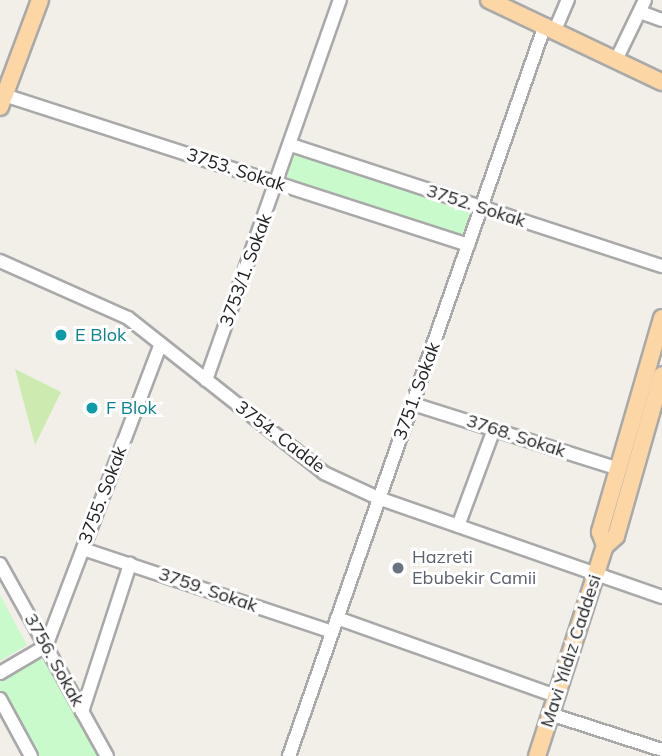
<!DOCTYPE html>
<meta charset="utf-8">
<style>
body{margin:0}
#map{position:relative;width:662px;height:756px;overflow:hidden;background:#f2efe9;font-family:Mulish,sans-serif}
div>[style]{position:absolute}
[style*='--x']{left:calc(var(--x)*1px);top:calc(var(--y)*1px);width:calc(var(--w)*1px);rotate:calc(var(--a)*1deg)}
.grass>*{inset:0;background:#cdebb0}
.park>*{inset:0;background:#c8facc}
.roads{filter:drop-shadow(2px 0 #a9a9a9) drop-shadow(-2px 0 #a9a9a9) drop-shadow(0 2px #a9a9a9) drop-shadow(0 -2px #a9a9a9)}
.minor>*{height:12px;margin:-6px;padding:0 6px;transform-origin:6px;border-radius:6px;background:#fff}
.major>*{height:16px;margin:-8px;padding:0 8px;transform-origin:8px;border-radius:8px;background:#fcd6a4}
.dots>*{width:19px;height:19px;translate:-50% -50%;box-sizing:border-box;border:4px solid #fff;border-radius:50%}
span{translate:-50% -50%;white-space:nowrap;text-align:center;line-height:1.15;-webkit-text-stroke:6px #fff;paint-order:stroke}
.street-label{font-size:18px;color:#222}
.culture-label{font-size:18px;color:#0d838f}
.left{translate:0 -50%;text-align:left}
.worship-label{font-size:18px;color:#5b616d}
</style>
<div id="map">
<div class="grass">
<i style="clip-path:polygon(15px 369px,61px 392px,35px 445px)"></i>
</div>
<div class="park">
<i style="clip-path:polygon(293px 154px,473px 210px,464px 239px,285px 181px)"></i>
<i style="clip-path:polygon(0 595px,27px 645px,0 661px)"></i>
<i style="clip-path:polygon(40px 654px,98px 756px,34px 756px,0 693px,0 677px)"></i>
</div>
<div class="roads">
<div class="minor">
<i style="--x:640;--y:12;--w:23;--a:20"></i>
<i style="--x:555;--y:30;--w:33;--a:-67"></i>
<i style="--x:617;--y:58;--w:64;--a:-64.2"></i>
<i style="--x:4;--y:95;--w:488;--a:17.9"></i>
<i style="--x:291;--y:145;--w:390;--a:18.1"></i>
<i style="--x:0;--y:261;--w:140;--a:24"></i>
<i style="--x:128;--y:318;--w:250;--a:38.3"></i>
<i style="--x:324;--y:473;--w:60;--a:24.8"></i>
<i style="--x:378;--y:498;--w:301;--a:19.2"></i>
<i style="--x:206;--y:380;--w:403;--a:-70.6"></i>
<i style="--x:413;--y:404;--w:216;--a:17.5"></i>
<i style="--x:458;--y:526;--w:103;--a:-69.6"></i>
<i style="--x:83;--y:549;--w:262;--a:18.4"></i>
<i style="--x:0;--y:564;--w:220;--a:60.9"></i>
<i style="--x:337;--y:618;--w:232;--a:19.6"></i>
<i style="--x:0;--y:673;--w:53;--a:-30.4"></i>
<i style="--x:46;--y:646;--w:323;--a:-69.2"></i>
<i style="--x:0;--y:699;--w:65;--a:61.5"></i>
<i style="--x:82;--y:712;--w:156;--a:-72"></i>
<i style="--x:550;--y:714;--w:118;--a:17.8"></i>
<i style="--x:289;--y:756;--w:775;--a:-70.7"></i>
</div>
<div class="major">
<i style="--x:489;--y:0;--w:191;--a:25.4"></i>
<i style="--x:0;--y:107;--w:114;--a:-69.5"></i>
<i style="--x:662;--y:318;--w:223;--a:106.2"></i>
<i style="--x:600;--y:532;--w:15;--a:70"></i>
<i style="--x:605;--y:546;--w:15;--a:-42"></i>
<i style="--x:616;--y:536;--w:167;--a:-74.1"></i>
<i style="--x:537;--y:756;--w:221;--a:-72.1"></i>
</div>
</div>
<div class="dots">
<i style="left:61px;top:335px;background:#0f9aa8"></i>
<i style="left:92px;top:408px;background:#0f9aa8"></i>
<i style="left:398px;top:568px;background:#6b7280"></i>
</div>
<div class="street-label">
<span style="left:236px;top:170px;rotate:18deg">3753. Sokak</span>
<span style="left:476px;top:206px;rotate:18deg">3752. Sokak</span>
<span style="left:246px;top:270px;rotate:-70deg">3753/1. Sokak</span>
<span style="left:417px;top:391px;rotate:-70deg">3751. Sokak</span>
<span style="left:516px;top:436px;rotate:18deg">3768. Sokak</span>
<span style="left:280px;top:437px;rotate:37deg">3754. Cadde</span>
<span style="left:103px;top:495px;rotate:-69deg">3755. Sokak</span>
<span style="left:208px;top:590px;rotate:19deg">3759. Sokak</span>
<span style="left:571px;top:651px;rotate:-72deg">Mavi Yıldız Caddesi</span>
<span style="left:54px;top:660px;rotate:61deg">3756. Sokak</span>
</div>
<div class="culture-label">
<span class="left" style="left:75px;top:335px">E Blok</span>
<span class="left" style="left:106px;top:408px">F Blok</span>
</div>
<div class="worship-label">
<span class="left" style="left:412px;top:568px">Hazreti<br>Ebubekir Camii</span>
</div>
</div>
